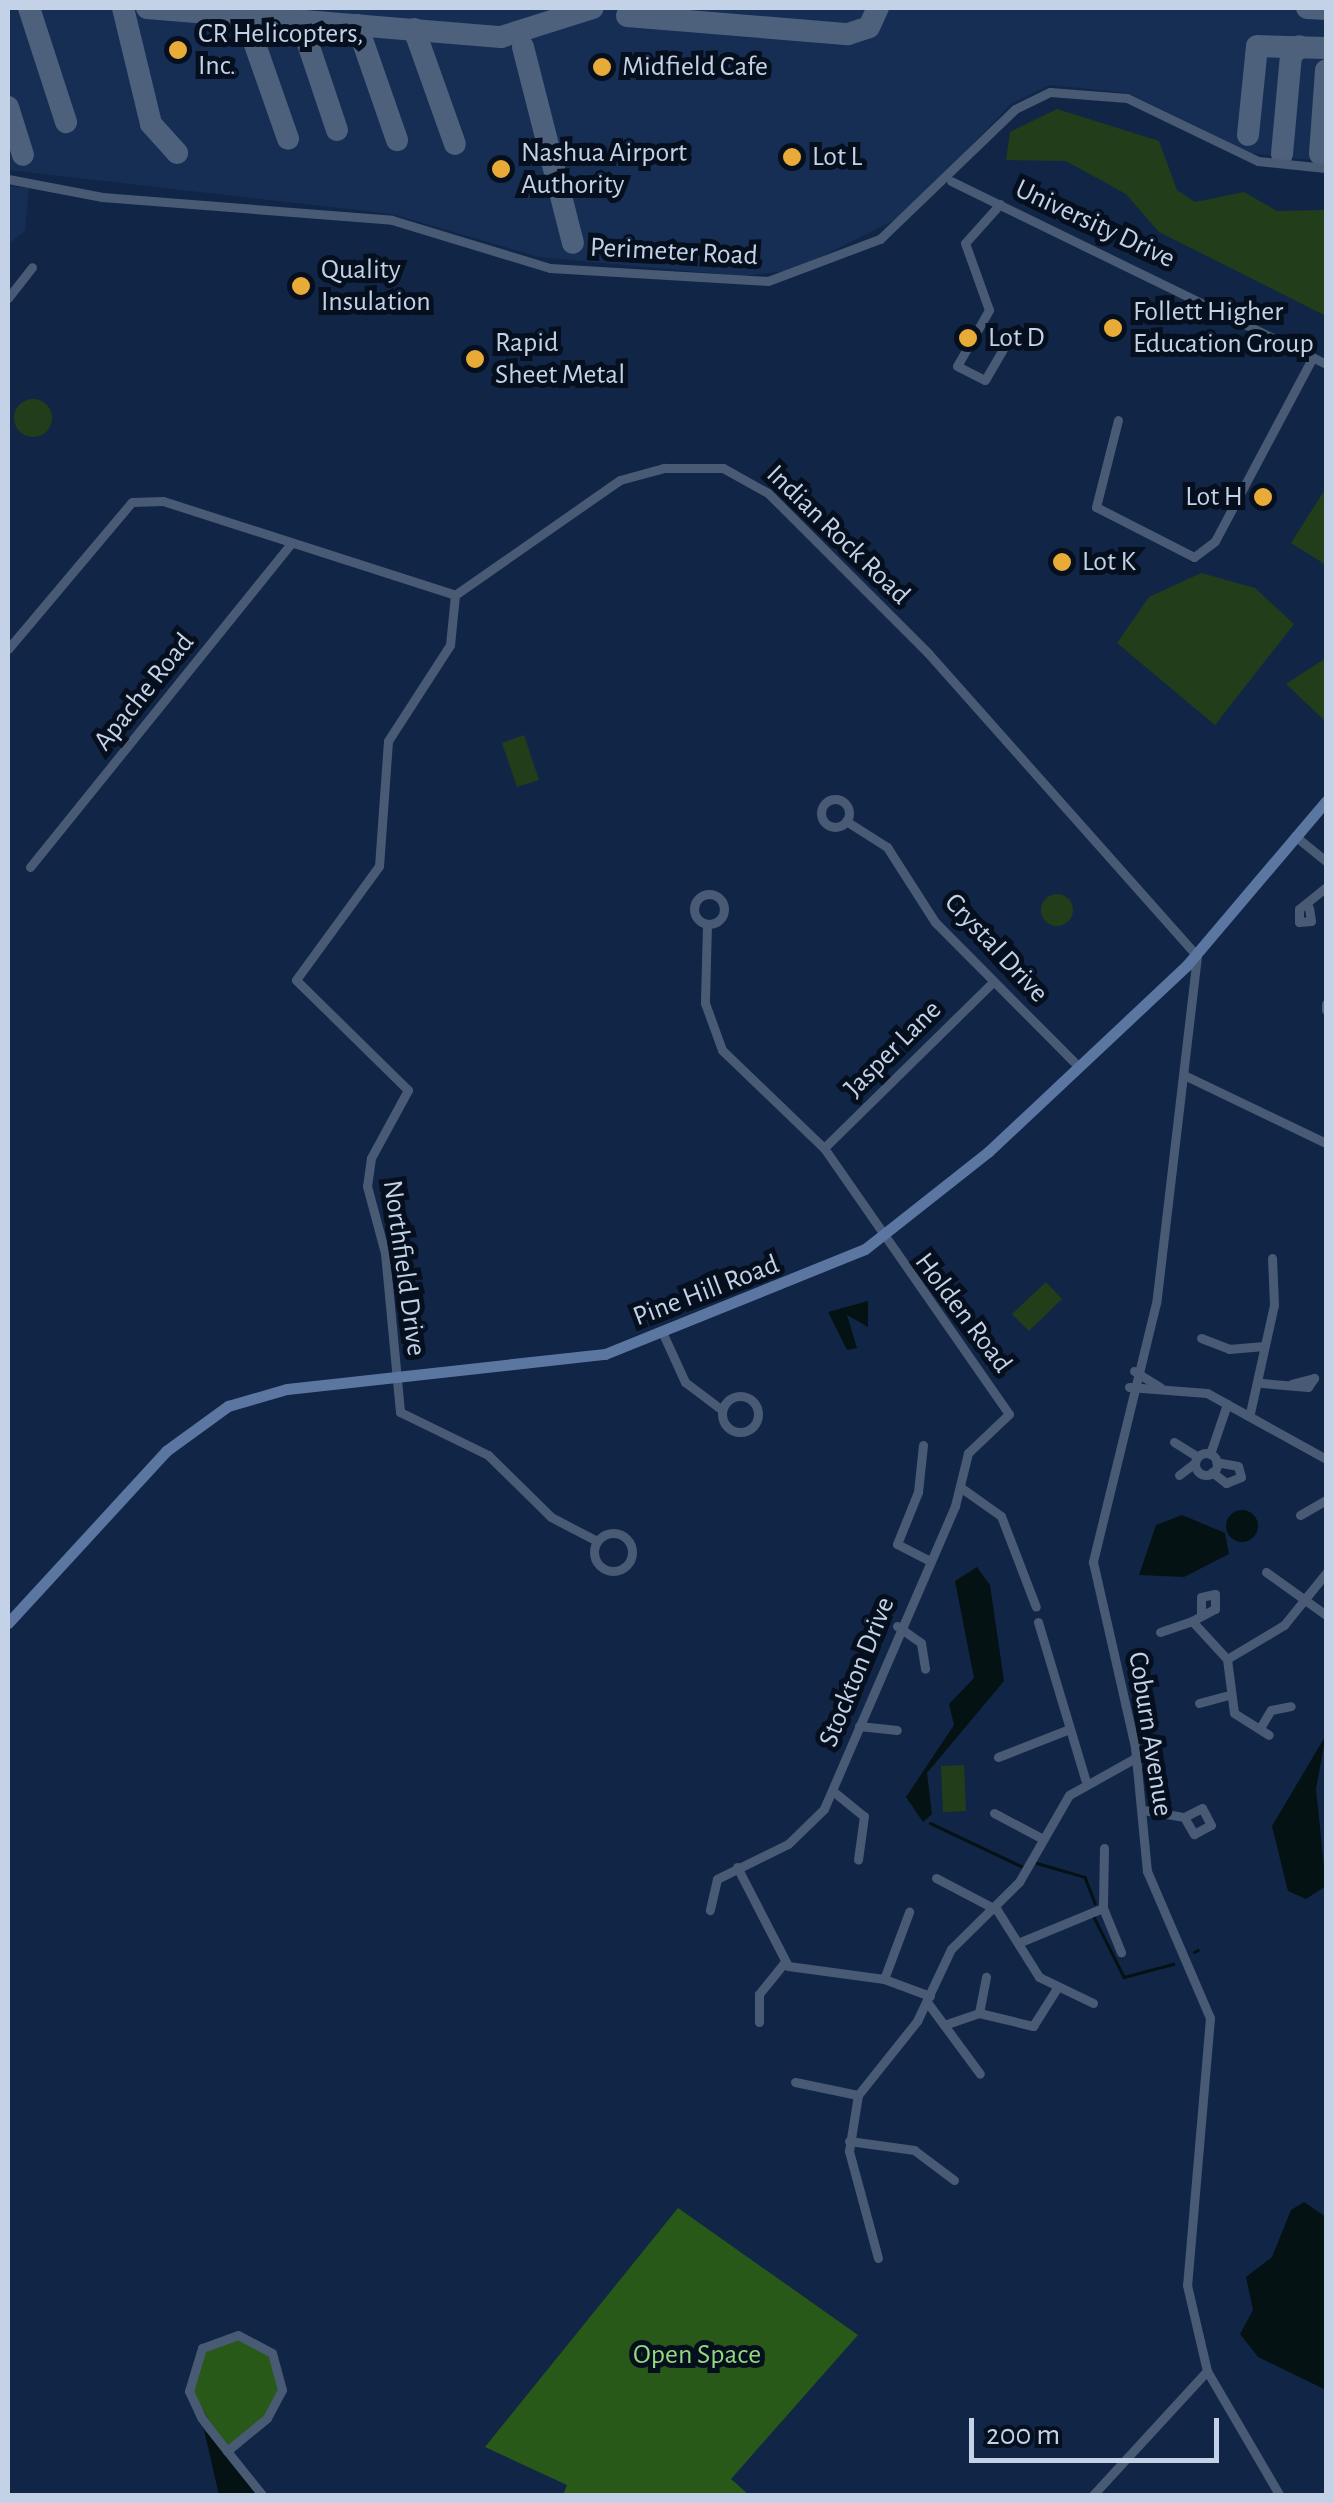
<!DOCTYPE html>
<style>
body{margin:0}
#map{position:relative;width:1334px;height:2503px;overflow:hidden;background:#112646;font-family:"Alegreya Sans",sans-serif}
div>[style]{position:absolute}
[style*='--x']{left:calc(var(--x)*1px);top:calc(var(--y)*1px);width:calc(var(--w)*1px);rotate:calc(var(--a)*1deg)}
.built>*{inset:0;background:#172e54}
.green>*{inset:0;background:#223d19}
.round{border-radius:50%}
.forest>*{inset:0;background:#295918}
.water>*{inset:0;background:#041213}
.stream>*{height:2.5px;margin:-1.25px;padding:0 1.25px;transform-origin:1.25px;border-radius:1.25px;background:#041213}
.taxiway>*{height:22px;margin:-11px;padding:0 11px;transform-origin:11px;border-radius:11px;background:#4d607c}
.street>*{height:9px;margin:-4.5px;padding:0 4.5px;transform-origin:4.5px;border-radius:4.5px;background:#495a75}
.street>.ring{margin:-4.5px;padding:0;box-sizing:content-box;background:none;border:9px solid #495a75;border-radius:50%}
.secondary>*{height:11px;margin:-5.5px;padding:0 5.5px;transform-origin:5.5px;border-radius:5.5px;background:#5b77a1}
.dots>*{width:28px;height:28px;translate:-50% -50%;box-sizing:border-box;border:5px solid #060f1d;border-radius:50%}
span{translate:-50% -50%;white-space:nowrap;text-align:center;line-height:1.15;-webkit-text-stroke:10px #060f1d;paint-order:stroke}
.poi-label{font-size:28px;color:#c4d2e7}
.left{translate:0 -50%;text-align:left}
.right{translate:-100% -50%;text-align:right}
.street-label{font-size:28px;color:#c4d2e7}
.park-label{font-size:28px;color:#94d87f}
.frame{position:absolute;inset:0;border:10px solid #c4d2e7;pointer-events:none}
.scale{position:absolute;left:969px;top:2418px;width:250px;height:45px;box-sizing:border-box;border:5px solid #c4d2e7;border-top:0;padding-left:12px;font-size:30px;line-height:35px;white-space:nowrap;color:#c4d2e7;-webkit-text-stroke:8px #060f1d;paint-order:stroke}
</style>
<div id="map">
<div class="built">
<i style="clip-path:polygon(8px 8px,1326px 8px,1326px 162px,1251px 153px,1128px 93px,1050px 85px,1011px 104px,906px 214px,795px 270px,742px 276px,539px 257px,392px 214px,8px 170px)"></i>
<i style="clip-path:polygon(8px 186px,29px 188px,25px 231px,8px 244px)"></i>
</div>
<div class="green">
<i style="clip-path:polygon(1057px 109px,1159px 141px,1177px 190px,1195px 202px,1244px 192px,1277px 211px,1326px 210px,1326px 316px,1159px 232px,1126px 194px,1066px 161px,1006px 160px,1010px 132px)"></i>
<i class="round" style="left:14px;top:399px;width:38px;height:38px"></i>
<i style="clip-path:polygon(1326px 488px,1326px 565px,1291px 543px)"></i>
<i style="clip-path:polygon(1201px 573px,1255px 588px,1294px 624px,1215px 725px,1117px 643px,1149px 597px)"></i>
<i style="clip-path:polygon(1326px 658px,1326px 722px,1286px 684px)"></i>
<i style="clip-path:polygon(524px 735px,539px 780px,517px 787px,502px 743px)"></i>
<i class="round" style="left:1041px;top:894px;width:32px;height:32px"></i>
<i style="clip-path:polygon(1046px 1282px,1062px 1299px,1029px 1331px,1012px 1314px)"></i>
<i style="clip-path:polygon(964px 1765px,966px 1811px,943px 1812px,941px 1766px)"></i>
</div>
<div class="forest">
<i style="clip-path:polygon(678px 2208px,858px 2335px,731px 2479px,749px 2495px,563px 2495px,567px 2485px,485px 2447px)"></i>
<i style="clip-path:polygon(215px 2339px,254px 2339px,280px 2367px,277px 2404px,227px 2451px,188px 2384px,197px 2354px)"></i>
</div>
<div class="water">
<i style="clip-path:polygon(868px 1301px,868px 1327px,847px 1315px,857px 1348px,847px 1350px,828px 1312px)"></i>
<i class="round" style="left:1226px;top:1510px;width:32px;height:32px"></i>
<i style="clip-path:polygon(1182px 1515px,1225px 1533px,1229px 1554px,1184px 1577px,1139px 1575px,1156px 1525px)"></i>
<i style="clip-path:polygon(977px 1567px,990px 1585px,1004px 1681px,927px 1773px,932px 1814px,923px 1822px,906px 1797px,954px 1725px,949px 1704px,974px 1678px,955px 1581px)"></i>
<i style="clip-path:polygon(1326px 1735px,1316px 1789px,1326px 1886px,1306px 1899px,1288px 1891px,1272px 1826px)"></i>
<i style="clip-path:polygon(1304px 2202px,1326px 2217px,1326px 2390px,1258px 2357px,1240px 2334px,1253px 2310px,1246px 2277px,1272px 2257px,1291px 2210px)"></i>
<i style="clip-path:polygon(201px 2417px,263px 2495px,219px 2495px)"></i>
</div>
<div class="stream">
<i style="--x:930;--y:1823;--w:101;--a:25.3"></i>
<i style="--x:1037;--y:1863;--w:50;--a:16.3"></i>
<i style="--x:1085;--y:1877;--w:28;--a:69"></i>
<i style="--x:1094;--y:1917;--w:67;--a:63.4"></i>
<i style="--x:1124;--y:1977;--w:51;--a:-14.9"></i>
<i style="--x:1194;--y:1952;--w:4;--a:-27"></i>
</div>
<div class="taxiway">
<i style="--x:29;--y:8;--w:120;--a:72"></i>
<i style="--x:123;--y:8;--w:119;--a:76.4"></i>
<i style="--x:151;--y:124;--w:39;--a:48"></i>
<i style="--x:147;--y:8;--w:355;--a:4.7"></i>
<i style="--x:501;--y:37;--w:96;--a:-17.5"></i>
<i style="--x:1307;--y:8;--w:19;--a:3"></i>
<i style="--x:245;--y:16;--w:130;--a:70.7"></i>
<i style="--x:627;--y:16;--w:222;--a:4.7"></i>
<i style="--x:848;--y:34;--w:22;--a:-18"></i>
<i style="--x:869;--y:27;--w:21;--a:-65"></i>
<i style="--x:300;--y:20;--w:116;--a:71.4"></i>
<i style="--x:357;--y:25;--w:122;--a:70.8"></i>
<i style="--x:414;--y:29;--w:122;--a:70.4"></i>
<i style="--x:523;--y:47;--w:202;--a:75.7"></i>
<i style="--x:8;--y:107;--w:50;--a:72.6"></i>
<i style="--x:1248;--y:135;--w:89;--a:-84.2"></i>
<i style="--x:1257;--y:46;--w:69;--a:1.7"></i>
<i style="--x:1282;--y:154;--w:98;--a:-84.8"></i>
<i style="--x:1291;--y:56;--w:13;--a:-48"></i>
<i style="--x:1320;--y:154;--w:84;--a:-85.9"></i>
</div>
<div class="street">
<i style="--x:8;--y:179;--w:96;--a:10.8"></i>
<i style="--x:102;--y:197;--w:291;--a:4.5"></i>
<i style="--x:392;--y:220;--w:165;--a:16.9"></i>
<i style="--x:550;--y:268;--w:218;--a:3.4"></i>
<i style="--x:768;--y:281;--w:120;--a:-20.6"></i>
<i style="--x:880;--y:239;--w:187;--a:-43.9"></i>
<i style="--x:1015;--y:109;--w:39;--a:-26"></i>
<i style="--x:1050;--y:92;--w:77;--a:4.5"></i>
<i style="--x:1127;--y:98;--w:145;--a:25.7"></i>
<i style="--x:1258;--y:161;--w:68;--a:5.9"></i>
<i style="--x:951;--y:181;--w:417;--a:26"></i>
<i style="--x:1000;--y:204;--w:52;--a:131.9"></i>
<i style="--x:965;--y:243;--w:71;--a:70.3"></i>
<i style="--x:989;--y:310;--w:64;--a:119.7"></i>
<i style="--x:957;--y:366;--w:31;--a:27"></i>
<i style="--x:985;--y:380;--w:50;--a:-59.8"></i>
<i style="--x:8;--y:298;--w:39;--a:-52"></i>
<i style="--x:1118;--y:420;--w:90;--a:104.2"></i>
<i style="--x:1096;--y:507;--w:110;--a:27"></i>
<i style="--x:1194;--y:557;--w:26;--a:-37"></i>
<i style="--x:1215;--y:541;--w:208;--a:-62"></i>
<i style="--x:455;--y:595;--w:50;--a:95.7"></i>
<i style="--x:450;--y:645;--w:114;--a:122.9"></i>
<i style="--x:388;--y:741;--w:125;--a:94.1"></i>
<i style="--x:379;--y:866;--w:141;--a:126.1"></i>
<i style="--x:296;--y:980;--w:157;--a:44.5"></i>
<i style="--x:408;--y:1090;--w:77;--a:118.6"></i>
<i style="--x:371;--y:1158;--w:28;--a:98"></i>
<i style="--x:367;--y:1186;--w:69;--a:75"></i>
<i style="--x:385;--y:1253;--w:160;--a:84.6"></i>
<i style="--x:400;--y:1412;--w:98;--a:26"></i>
<i style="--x:488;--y:1455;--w:88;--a:44.5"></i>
<i style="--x:551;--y:1517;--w:52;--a:27.6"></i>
<i style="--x:8;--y:649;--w:192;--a:-49.9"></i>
<i style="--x:132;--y:502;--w:31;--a:-2"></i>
<i style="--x:163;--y:501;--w:307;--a:17.8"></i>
<i style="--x:455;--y:595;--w:201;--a:-34.9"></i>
<i style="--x:620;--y:480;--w:46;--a:-15.3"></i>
<i style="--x:664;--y:468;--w:59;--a:0"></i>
<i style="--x:723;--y:468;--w:51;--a:29.1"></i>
<i style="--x:768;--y:493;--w:226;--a:45"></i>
<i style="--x:928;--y:653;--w:405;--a:48.4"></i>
<i style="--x:1197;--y:956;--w:349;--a:96.7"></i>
<i style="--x:1156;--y:1303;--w:267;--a:103.7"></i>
<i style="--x:1093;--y:1562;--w:190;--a:77.2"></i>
<i style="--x:1135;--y:1747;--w:125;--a:84.5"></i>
<i style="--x:1147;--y:1871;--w:160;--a:66.8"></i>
<i style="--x:1210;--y:2018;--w:268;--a:94.9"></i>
<i style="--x:1187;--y:2285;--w:88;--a:76.9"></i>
<i style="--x:1207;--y:2371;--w:145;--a:59.7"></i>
<i class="ring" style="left:821px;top:799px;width:19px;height:19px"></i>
<i style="--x:846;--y:821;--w:49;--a:32.4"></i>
<i style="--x:887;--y:847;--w:89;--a:57.4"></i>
<i style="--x:935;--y:922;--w:197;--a:45.2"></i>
<i style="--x:1295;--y:836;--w:40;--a:39"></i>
<i style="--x:30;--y:867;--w:415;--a:-51.1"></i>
<i class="ring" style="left:694px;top:894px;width:21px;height:21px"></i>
<i style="--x:1309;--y:908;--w:13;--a:81"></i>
<i style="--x:1311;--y:921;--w:12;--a:175"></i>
<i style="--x:1299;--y:922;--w:13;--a:-90"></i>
<i style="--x:1299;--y:909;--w:35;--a:-39"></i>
<i style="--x:707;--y:924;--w:79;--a:91.5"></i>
<i style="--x:705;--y:1003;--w:50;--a:70.1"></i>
<i style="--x:722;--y:1050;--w:141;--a:43.9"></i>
<i style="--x:824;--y:1148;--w:324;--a:55.2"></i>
<i style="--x:1009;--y:1414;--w:57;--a:136.4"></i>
<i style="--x:968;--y:1453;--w:55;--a:103.8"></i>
<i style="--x:955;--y:1506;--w:330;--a:113.4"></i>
<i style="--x:824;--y:1809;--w:50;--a:135.8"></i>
<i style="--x:788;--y:1844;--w:79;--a:153.8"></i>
<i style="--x:717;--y:1879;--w:32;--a:103"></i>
<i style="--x:1326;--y:1004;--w:6;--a:90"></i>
<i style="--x:1184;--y:1075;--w:157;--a:25.6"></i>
<i style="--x:824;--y:1148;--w:237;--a:-44.5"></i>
<i style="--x:664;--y:1336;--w:51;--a:65.5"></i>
<i style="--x:685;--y:1382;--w:46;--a:37.1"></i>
<i style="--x:1201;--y:1338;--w:30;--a:21"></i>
<i style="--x:1229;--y:1349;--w:32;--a:-5"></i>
<i style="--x:1134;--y:1371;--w:31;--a:32"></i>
<i style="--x:1262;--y:1383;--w:46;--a:5"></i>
<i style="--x:1308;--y:1387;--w:11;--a:-56"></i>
<i style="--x:1314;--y:1378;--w:23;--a:165"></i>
<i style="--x:1129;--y:1387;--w:78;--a:4.4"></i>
<i style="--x:1207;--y:1393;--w:136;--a:29"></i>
<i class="ring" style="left:722px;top:1396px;width:27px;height:27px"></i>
<i style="--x:1250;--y:1413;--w:111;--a:-77.5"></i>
<i style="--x:1274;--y:1305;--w:47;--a:-92.4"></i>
<i style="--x:1174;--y:1442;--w:28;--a:32"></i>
<i style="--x:923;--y:1445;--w:47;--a:96.1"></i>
<i style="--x:918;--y:1492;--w:56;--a:112"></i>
<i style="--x:897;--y:1544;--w:35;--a:27"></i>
<i class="ring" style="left:1195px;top:1453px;width:13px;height:13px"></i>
<i style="--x:1210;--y:1454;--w:53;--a:-71.2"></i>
<i style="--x:1212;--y:1472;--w:18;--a:38"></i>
<i style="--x:1226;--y:1483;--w:16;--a:-22"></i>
<i style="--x:1241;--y:1477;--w:11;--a:-105"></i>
<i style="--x:1238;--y:1466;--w:22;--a:-170"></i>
<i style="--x:1179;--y:1475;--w:20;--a:-37"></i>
<i style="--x:960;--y:1487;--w:50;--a:35.3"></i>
<i style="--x:1001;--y:1516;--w:97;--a:69"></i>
<i style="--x:1300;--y:1515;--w:30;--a:-30"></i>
<i class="ring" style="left:594px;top:1533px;width:29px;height:29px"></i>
<i style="--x:1266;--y:1572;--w:74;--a:35.6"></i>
<i style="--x:1192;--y:1621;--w:52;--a:47.4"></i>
<i style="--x:1227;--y:1659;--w:54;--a:82.6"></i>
<i style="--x:1234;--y:1713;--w:41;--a:32.2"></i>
<i style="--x:1038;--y:1622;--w:164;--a:73.3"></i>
<i style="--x:897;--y:1626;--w:29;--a:35"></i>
<i style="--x:921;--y:1643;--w:26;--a:81"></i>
<i style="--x:1160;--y:1632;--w:34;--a:-19"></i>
<i style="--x:1192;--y:1621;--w:26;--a:-28"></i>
<i style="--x:1215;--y:1609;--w:15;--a:-90"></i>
<i style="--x:1215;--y:1594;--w:14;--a:168"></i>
<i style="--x:1201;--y:1597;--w:18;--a:90"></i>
<i style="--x:1227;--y:1659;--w:66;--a:-30.8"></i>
<i style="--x:1284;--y:1625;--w:67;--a:-51.1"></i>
<i style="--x:1199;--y:1703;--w:28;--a:-15"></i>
<i style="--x:859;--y:1726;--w:38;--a:6"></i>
<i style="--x:1260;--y:1728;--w:21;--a:-59"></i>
<i style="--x:1271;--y:1710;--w:20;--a:-11"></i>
<i style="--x:998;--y:1757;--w:74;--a:-21.4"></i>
<i style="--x:834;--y:1792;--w:38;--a:39"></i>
<i style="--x:864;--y:1816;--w:44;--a:97.8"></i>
<i style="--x:1143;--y:1810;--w:42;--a:9.7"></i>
<i style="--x:1184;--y:1817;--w:20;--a:60"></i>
<i style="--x:1194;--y:1834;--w:19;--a:-28"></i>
<i style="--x:1211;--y:1825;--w:19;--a:-118"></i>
<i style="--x:1202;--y:1808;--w:20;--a:153"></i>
<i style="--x:994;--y:1813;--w:55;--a:28"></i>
<i style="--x:1104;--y:1848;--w:60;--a:91"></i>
<i style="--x:1103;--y:1908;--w:48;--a:67.8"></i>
<i style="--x:737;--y:1867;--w:111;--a:62.7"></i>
<i style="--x:788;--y:1966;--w:97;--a:7.7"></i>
<i style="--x:884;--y:1979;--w:49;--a:20.3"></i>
<i style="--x:936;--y:1878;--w:69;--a:27.7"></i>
<i style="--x:997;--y:1910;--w:79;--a:57.9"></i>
<i style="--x:1039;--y:1977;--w:60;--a:25.7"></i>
<i style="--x:1018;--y:1943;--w:92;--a:-22.4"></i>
<i style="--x:884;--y:1979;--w:72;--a:-69.5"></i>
<i style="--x:927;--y:2002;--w:89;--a:53.6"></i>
<i style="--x:979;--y:2013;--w:37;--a:-79"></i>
<i style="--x:759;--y:2022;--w:28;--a:-90"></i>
<i style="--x:759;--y:1994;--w:40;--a:-51"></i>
<i style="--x:944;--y:2025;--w:37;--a:-19"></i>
<i style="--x:979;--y:2013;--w:56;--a:13.5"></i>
<i style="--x:1033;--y:2026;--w:45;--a:-57.7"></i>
<i style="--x:795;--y:2082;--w:64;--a:11.7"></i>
<i style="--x:849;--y:2141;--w:66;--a:7.9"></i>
<i style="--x:914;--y:2150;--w:50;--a:36.9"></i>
<i style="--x:878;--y:2258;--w:111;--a:-105.2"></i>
<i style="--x:849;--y:2151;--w:57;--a:-80.9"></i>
<i style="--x:858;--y:2095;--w:95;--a:-51.4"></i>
<i style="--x:917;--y:2021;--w:80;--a:-64.7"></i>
<i style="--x:951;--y:1949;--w:95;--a:-44.6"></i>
<i style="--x:1019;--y:1882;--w:100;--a:-60.1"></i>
<i style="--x:1069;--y:1795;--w:78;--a:-29.2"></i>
<i style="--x:227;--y:2451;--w:52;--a:-39.5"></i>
<i style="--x:267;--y:2418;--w:32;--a:-62"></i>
<i style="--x:282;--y:2390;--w:38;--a:-105"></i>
<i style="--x:272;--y:2353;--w:38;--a:-152"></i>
<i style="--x:238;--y:2335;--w:38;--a:160"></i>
<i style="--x:202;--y:2348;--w:45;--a:106.8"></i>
<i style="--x:189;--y:2391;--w:29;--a:65"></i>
<i style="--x:201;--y:2417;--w:14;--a:54"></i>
<i style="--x:209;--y:2428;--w:29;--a:52"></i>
<i style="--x:227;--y:2451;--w:58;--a:51.3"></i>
<i style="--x:1092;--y:2496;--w:170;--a:-47.4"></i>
</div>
<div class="secondary">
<i style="--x:8;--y:1623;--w:234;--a:-47.4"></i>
<i style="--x:166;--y:1451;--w:77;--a:-36"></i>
<i style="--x:228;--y:1406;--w:61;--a:-16.1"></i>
<i style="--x:287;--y:1389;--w:320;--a:-6.3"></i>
<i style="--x:605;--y:1354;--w:280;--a:-22"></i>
<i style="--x:865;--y:1249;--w:157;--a:-38.3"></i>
<i style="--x:988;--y:1152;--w:273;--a:-43.2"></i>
<i style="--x:1187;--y:965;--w:215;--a:-49.7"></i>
</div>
<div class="dots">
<i style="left:178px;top:50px;background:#e9ab38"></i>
<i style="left:602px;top:67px;background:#e9ab38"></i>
<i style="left:792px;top:157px;background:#e9ab38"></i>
<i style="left:501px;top:169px;background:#e9ab38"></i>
<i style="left:301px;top:286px;background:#e9ab38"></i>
<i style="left:1113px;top:328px;background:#e9ab38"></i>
<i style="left:968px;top:338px;background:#e9ab38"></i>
<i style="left:475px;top:359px;background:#e9ab38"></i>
<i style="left:1263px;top:497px;background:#e9ab38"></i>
<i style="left:1062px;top:562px;background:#e9ab38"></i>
</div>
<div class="poi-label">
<span class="left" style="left:198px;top:50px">CR Helicopters,<br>Inc.</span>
<span class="left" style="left:622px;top:67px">Midfield Cafe</span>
<span class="left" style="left:521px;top:169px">Nashua Airport<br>Authority</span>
<span class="left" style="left:812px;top:157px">Lot L</span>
<span class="left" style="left:321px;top:286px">Quality<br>Insulation</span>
<span class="left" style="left:1133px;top:328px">Follett Higher<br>Education Group</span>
<span class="left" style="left:988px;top:338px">Lot D</span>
<span class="left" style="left:495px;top:359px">Rapid<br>Sheet Metal</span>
<span class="right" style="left:1243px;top:497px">Lot H</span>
<span class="left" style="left:1082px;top:562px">Lot K</span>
</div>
<div class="street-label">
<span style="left:1095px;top:224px;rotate:25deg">University Drive</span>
<span style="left:674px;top:252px;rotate:3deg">Perimeter Road</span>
<span style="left:838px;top:535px;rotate:44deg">Indian Rock Road</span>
<span style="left:144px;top:692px;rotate:-51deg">Apache Road</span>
<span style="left:996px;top:948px;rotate:47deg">Crystal Drive</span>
<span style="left:893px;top:1049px;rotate:-45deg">Jasper Lane</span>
<span style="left:404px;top:1268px;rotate:82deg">Northfield Drive</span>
<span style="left:706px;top:1291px;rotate:-21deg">Pine Hill Road</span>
<span style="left:963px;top:1313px;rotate:53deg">Holden Road</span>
<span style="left:857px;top:1672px;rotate:-68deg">Stockton Drive</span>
<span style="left:1150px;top:1734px;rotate:81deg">Coburn Avenue</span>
</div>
<div class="park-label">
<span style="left:697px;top:2355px">Open Space</span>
</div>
<div class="frame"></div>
<div class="scale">200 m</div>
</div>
